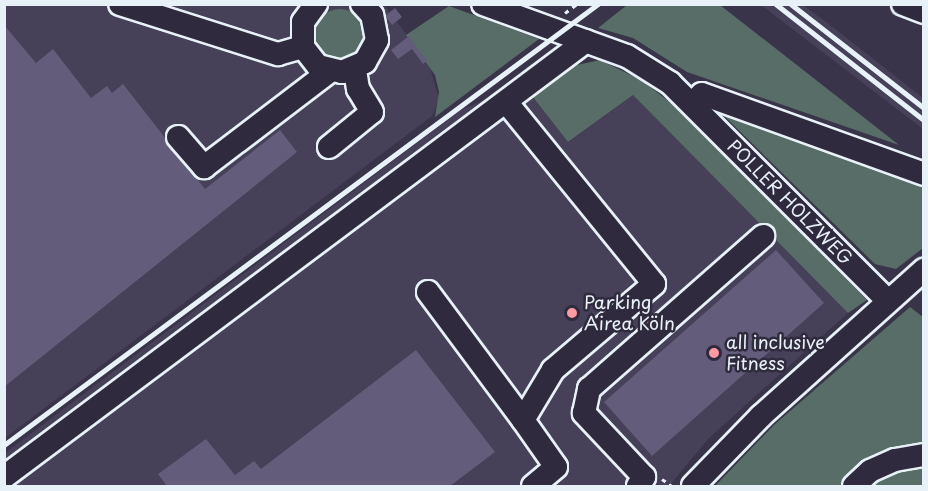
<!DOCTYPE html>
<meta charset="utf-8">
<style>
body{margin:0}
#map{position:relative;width:928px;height:491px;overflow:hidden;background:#393449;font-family:"Playpen Sans",sans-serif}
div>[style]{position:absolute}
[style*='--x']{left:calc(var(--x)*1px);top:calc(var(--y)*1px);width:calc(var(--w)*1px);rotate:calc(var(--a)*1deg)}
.built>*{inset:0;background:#464058}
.green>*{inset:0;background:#586d67}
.round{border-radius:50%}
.building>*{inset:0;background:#635c7a}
.path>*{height:3px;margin-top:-1.5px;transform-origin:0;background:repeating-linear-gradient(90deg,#e8f1f8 0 4.5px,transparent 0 9px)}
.roads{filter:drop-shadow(2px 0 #e8f1f8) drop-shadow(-2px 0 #e8f1f8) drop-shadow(0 2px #e8f1f8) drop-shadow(0 -2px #e8f1f8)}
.minor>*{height:22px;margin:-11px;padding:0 11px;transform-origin:11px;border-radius:11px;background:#2f2a3d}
.rail>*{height:4.5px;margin:-2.25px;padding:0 2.25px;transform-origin:2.25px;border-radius:2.25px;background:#e8f1f8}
.dots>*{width:16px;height:16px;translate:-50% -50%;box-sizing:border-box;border:3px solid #2f2a3d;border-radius:50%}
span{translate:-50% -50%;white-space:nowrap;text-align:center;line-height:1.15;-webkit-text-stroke:5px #2f2a3d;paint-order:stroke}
.street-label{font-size:18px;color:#e8f1f8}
.poi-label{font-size:18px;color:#e8f1f8}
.left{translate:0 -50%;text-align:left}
.frame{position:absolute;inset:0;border:6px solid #e8f1f8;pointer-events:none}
</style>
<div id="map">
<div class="built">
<i style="clip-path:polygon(5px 5px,384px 5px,429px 64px,439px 99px,432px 116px,5px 438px)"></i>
<i style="clip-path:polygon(761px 5px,803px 5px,829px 24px,923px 98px,923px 129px)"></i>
<i style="clip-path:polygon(518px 78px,569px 142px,633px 95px,848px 313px,709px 438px,669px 486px,5px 486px,5px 453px,461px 110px,496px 95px)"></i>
</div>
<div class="green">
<i style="clip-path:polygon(627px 5px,720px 5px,899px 145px,687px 72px,633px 38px,598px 28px)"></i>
<i style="clip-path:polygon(449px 6px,539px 39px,435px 117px,439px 92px,435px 75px,406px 35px)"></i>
<i class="round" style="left:314px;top:9px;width:52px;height:52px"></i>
<i style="clip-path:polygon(600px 60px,641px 80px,679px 109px,867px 300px,848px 313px,633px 95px,568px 142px,533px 97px,572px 66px)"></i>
<i style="clip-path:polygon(716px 108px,923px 180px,923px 248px,896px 269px,875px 264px)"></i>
<i style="clip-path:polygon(910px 307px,923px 317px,923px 449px,847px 486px,715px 486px,774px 425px)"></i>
<i style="clip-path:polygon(923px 461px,923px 486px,865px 486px,882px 474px)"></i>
</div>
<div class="building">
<i style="clip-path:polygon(395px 8px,402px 17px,392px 25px,385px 16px)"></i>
<i style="clip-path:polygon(4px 25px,36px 63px,53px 49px,91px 98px,107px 86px,112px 93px,123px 84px,205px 189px,280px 130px,297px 152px,4px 387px)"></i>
<i style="clip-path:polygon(409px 36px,427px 61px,423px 64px,412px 49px,398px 59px,391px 50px)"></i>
<i style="clip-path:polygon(776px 250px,824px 303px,652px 456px,604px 402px)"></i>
<i style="clip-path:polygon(416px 350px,495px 452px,450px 486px,167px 486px,158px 474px,206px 439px,235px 475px,254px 461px,261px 469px)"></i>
</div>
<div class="path">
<i style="--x:565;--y:13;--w:15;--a:-37"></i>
<i style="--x:662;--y:479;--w:12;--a:35"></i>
</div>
<div class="roads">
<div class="minor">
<i style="--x:120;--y:4;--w:166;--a:17.6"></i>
<i style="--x:278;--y:54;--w:26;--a:-16"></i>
<i style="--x:316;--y:4;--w:22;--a:126"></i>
<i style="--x:303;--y:22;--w:25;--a:90"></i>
<i style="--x:303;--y:47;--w:24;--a:52"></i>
<i style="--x:318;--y:66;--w:25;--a:14"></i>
<i style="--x:342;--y:72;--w:25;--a:-23"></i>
<i style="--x:365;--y:62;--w:25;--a:-61"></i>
<i style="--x:377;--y:40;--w:25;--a:-101"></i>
<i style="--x:372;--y:15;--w:15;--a:-132"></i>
<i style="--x:483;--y:4;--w:153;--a:19.9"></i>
<i style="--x:627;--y:56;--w:51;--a:32.1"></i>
<i style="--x:670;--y:83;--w:308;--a:45"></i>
<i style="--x:903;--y:4;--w:22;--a:21"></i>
<i style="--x:507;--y:103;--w:233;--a:50.9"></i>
<i style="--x:654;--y:284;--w:133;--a:139.6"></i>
<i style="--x:553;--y:370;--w:58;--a:121"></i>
<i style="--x:523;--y:420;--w:57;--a:54.9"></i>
<i style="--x:556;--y:467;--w:30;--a:140"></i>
<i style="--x:692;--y:103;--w:13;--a:-42"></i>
<i style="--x:702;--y:94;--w:236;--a:19.8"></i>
<i style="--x:178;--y:137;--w:40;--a:49"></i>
<i style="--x:204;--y:167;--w:158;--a:-37.3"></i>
<i style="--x:329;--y:147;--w:55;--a:-39.1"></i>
<i style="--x:372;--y:112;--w:27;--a:-121"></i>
<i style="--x:358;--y:89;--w:20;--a:-99"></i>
<i style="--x:428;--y:292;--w:159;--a:53.4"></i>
<i style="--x:4;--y:477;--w:727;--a:-36.84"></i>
<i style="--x:638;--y:486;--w:11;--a:-56"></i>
<i style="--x:644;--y:477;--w:88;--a:-133.2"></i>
<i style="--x:584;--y:413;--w:25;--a:-78"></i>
<i style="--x:589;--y:389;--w:232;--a:-41.3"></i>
<i style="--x:693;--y:486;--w:98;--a:-45.8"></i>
<i style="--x:761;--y:416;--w:219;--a:-41.9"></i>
<i style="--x:854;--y:486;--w:22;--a:-43"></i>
<i style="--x:870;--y:471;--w:27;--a:-24"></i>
<i style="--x:895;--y:460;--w:29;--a:-10"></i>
</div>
</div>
<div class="rail">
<i style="--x:776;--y:4;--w:188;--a:38.1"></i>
<i style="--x:791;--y:4;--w:169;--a:38"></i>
<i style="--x:4;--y:445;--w:740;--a:-36.59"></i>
</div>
<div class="dots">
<i style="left:572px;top:313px;background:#ff9aa2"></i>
<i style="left:714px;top:353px;background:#ff9aa2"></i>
</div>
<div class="street-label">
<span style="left:790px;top:202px;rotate:45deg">POLLER HOLZWEG</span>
</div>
<div class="poi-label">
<span class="left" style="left:584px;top:313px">Parking<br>Airea Köln</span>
<span class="left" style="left:726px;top:353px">all inclusive<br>Fitness</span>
</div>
<div class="frame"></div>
</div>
